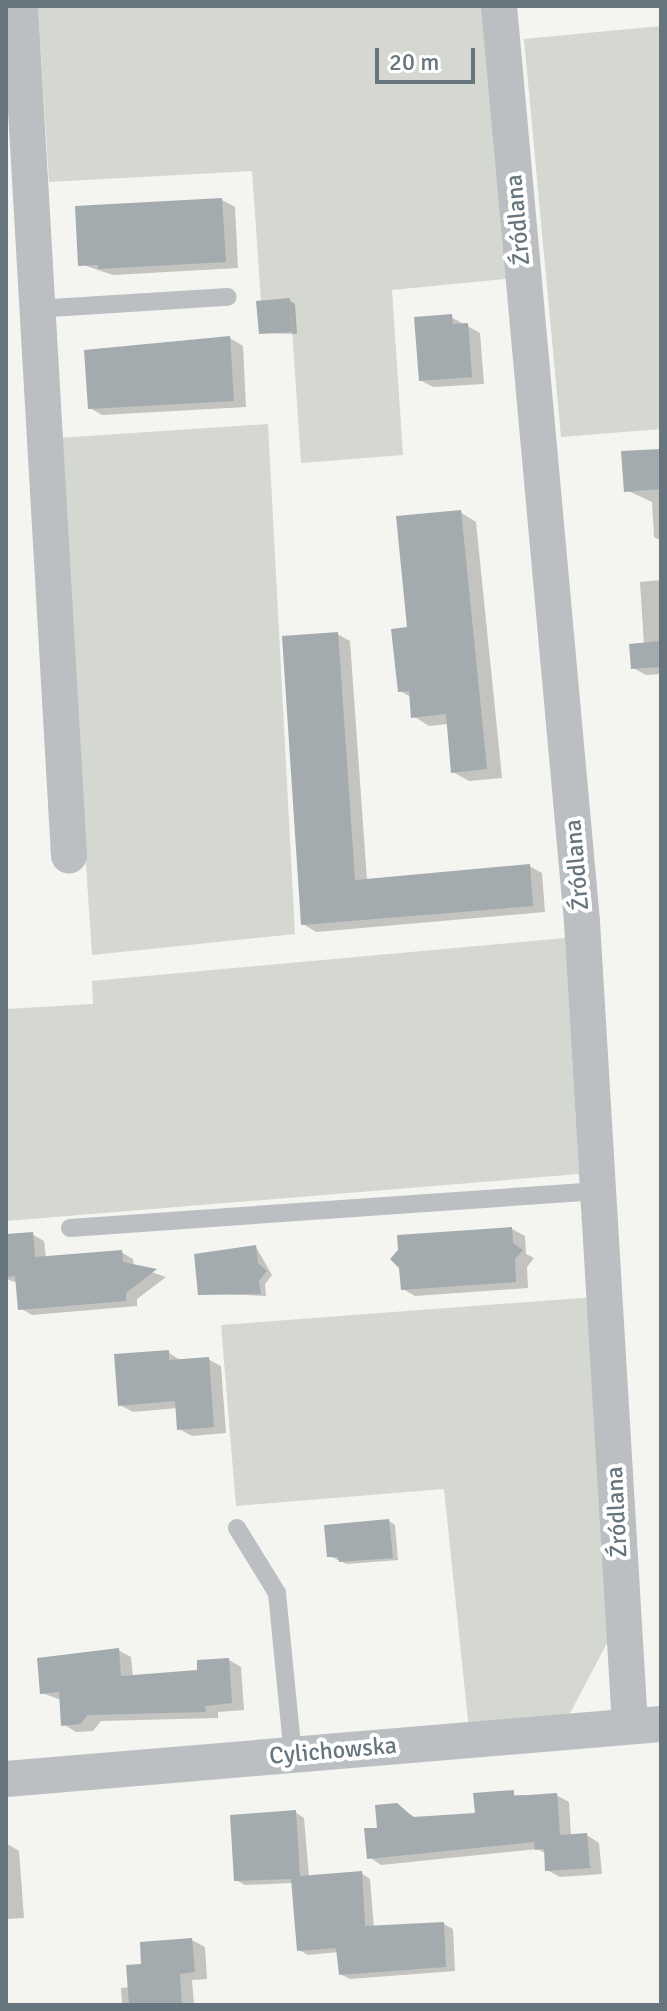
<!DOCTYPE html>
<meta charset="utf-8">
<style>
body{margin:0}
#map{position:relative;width:667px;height:2011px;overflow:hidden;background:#f4f4f1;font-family:Signika,sans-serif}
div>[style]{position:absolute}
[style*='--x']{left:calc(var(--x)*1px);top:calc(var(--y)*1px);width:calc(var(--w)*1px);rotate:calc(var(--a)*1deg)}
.green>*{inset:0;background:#d4d8d1}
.shadow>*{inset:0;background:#0003}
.building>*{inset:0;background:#a3abaf}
.lane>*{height:18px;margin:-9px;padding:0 9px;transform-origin:9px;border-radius:9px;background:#bbbfc2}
.street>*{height:36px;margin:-18px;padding:0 18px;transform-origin:18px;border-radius:18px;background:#bbbfc2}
span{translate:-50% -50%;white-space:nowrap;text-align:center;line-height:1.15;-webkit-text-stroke:8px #fff;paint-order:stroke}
.street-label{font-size:24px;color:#67767e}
.frame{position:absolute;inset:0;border:8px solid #67767e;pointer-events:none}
.scale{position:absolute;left:375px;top:48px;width:100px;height:36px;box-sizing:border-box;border:4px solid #67767e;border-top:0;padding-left:10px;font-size:24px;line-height:28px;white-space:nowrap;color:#67767e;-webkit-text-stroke:6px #fff;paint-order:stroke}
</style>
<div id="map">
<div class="green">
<i style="clip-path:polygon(38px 6px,482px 6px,514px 278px,392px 290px,403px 455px,301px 463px,290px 299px,261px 301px,252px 171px,49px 182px)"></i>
<i style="clip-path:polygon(661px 26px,661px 429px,561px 437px,524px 39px)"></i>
<i style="clip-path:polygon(268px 424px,295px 934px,92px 955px,58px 438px)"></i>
<i style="clip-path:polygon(565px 938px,579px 1174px,6px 1221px,6px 1009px,93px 1004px,92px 981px)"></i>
<i style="clip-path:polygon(595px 1297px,615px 1628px,567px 1719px,469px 1730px,444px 1489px,236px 1506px,221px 1325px)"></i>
</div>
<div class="shadow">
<i style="clip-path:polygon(222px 200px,235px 207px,238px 268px,113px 275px,80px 264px)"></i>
<i style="clip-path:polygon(289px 300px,295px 304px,297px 334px,261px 333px)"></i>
<i style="clip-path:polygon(451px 317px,480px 333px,484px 384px,433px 387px,420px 380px)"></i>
<i style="clip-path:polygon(230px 338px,243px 346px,246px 407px,102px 415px,90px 408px)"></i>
<i style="clip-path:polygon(661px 451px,661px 541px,654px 537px,652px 502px,626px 490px)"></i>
<i style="clip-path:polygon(460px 512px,476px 522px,502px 778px,469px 781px,453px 772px,448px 724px,429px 726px,413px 716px,411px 697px,400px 691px,409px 629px)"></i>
<i style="clip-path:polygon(661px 580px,661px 674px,646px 675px,633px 668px,644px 645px,640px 582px)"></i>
<i style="clip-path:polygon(337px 634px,350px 641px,367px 880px,529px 866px,542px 873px,545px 912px,316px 932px,303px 924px)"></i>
<i style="clip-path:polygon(512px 1229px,525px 1236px,526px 1254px,534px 1258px,527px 1267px,528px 1288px,415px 1296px,403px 1289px,401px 1268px)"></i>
<i style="clip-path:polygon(32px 1234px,44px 1241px,46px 1258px,121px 1252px,133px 1259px,134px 1266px,166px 1277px,137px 1299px,137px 1306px,32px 1315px,20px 1308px,18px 1283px,6px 1279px,6px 1236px)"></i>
<i style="clip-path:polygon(256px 1247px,272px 1275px,265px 1284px,266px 1296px,200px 1293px)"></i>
<i style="clip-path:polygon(168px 1352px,181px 1361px,208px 1359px,221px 1366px,226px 1433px,192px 1436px,179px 1429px,178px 1408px,133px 1412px,120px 1405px)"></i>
<i style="clip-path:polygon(389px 1521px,395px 1525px,398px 1560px,347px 1564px,329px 1556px)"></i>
<i style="clip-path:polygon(118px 1650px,131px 1657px,133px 1677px,199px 1671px,229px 1660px,241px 1667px,244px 1710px,218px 1712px,218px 1718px,101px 1721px,93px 1731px,76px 1732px,63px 1724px,61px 1700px,42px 1693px)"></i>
<i style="clip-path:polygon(475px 1795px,556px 1795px,569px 1802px,571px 1836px,587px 1835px,599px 1843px,602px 1874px,560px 1877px,547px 1870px,546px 1854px,538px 1849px,381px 1865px,369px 1857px,379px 1829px,396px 1805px,417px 1819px,477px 1815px)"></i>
<i style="clip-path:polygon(295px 1812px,304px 1818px,309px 1877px,361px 1873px,370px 1879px,374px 1928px,444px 1924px,453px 1929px,455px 1971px,350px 1979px,340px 1974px,339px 1952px,308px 1955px,299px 1950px,293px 1883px,245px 1885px,236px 1880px)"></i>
<i style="clip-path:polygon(6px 1843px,19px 1851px,24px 1918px,6px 1919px)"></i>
<i style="clip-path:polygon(192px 1940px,205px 1947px,207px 1979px,192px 1980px,194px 2005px,122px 2005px,121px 1988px,130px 1987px,143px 1966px)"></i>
</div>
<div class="building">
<i style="clip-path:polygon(222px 198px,226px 262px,98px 269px,98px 265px,78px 266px,75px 206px)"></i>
<i style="clip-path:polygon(290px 298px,292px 332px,259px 334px,256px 301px)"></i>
<i style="clip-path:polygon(452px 314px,453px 324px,468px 323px,472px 377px,419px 381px,414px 317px)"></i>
<i style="clip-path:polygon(230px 336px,234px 401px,88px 409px,84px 350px)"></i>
<i style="clip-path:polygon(661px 449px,661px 489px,624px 492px,621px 451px)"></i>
<i style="clip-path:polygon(461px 510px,487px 769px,451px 773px,446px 714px,411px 718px,409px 691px,398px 692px,391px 629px,407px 627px,396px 516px)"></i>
<i style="clip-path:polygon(338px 632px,355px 880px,530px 864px,533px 906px,301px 925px,282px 636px)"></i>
<i style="clip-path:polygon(661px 641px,661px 667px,631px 669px,629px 644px)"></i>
<i style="clip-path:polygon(512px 1227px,513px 1243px,523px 1250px,515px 1259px,516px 1282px,401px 1290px,399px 1268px,390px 1259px,398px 1250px,397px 1235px)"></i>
<i style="clip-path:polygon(33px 1232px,35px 1257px,122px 1250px,123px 1262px,157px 1269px,126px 1293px,126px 1301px,18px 1310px,15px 1276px,6px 1277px,6px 1234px)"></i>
<i style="clip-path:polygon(256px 1245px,258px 1263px,267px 1271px,259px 1281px,261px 1294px,198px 1295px,194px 1254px)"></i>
<i style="clip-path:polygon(169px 1350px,169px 1360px,209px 1357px,214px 1427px,177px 1430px,175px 1401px,118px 1406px,114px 1354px)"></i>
<i style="clip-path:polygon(389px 1519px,393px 1558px,339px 1562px,338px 1557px,327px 1557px,324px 1525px)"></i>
<i style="clip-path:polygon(119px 1648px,121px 1676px,197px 1670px,197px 1660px,229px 1658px,232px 1703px,205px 1706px,206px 1712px,88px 1715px,80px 1724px,61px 1726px,59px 1692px,40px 1694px,37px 1658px)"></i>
<i style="clip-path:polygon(514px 1790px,514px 1796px,557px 1793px,560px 1835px,587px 1833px,590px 1868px,545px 1871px,544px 1849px,535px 1850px,534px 1842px,367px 1859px,364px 1828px,377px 1828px,375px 1805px,397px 1803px,413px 1817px,475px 1813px,473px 1793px)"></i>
<i style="clip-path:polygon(296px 1810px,300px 1876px,362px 1871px,365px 1926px,444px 1922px,446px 1967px,339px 1975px,336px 1948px,297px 1951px,291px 1879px,234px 1881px,230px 1815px)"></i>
<i style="clip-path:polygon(192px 1938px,195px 1972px,180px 1974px,182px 2005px,129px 2005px,126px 1965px,141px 1964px,140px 1942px)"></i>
</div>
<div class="lane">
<i style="--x:35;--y:309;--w:193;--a:-3.6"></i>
<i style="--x:70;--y:1228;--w:529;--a:-4.01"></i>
<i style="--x:237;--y:1528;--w:76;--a:58.4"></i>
<i style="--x:277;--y:1593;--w:163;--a:84.4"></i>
</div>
<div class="street">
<i style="--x:20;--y:6;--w:851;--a:86.7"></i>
<i style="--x:499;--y:6;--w:920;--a:84.82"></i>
<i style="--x:582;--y:922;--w:805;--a:86.58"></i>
<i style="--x:6;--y:1779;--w:657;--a:-4.8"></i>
</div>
<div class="street-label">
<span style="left:518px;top:220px;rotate:-95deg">Źródlana</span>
<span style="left:577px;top:865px;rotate:-95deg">Źródlana</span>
<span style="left:617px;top:1512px;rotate:-93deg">Źródlana</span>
<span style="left:333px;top:1751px;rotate:-5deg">Cylichowska</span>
</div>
<div class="frame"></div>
<div class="scale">20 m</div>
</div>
